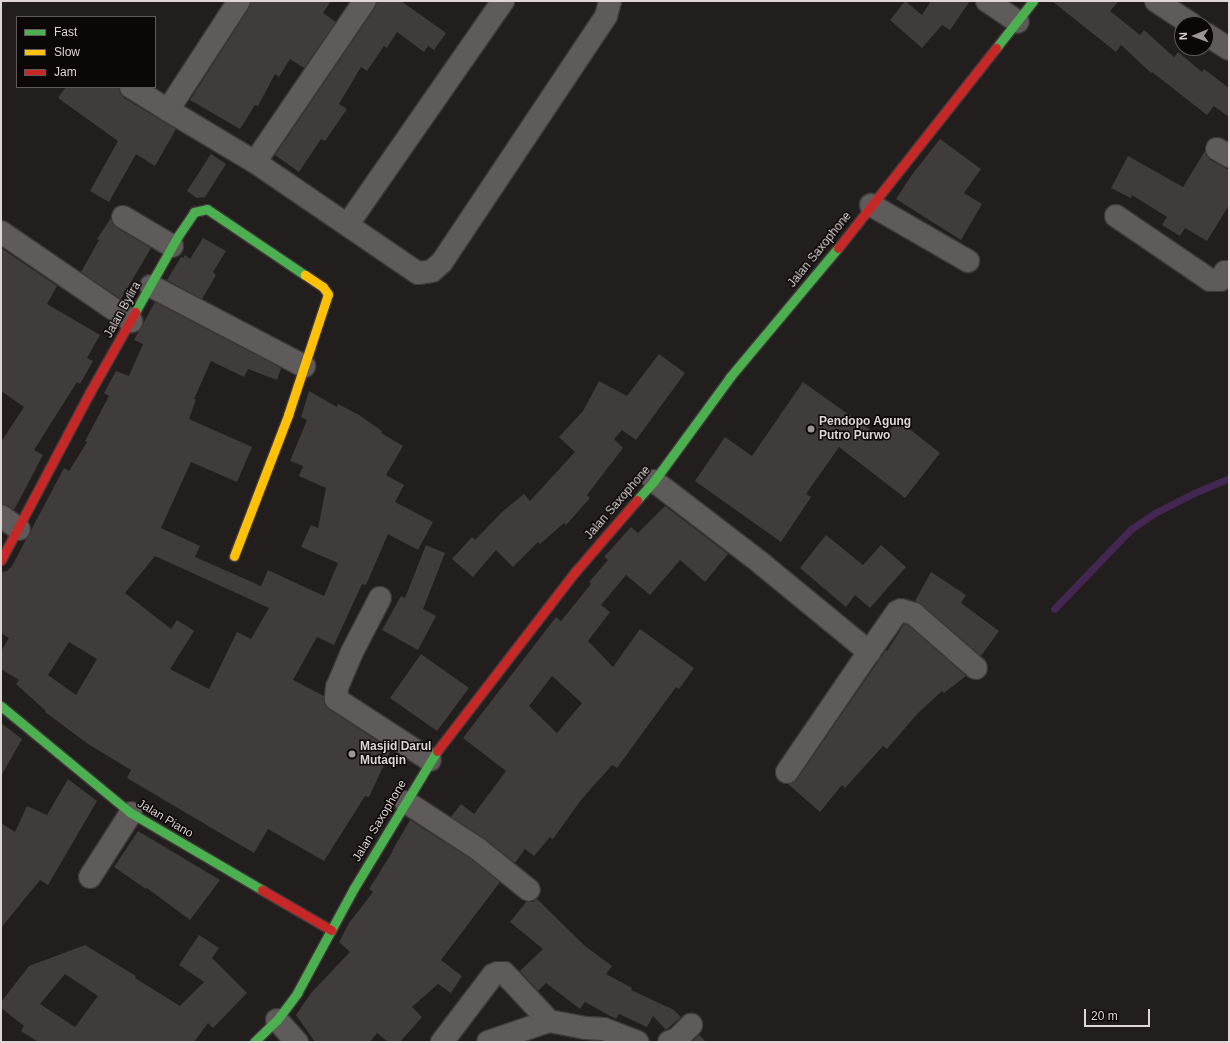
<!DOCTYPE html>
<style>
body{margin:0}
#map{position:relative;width:1230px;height:1043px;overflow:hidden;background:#231e1e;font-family:Helvetica,sans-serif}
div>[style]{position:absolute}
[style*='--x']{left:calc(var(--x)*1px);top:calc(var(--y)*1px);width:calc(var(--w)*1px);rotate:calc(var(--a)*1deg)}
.stream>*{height:7px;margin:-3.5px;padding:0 3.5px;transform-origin:3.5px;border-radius:3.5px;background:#432651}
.building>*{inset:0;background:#403c3b}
.roads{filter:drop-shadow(1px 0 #3e3939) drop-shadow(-1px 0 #3e3939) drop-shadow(0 1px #3e3939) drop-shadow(0 -1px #3e3939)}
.street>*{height:22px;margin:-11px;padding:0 11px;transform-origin:11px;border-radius:11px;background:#5f5b5b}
.fast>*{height:9px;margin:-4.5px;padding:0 4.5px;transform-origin:4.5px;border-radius:4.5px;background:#4caf50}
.slow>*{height:9px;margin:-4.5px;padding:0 4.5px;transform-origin:4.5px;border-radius:4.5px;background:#ffc107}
.jam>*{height:9px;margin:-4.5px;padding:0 4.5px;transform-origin:4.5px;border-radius:4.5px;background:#c62828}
.dots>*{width:11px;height:11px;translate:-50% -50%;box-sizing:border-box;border:2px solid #0c0707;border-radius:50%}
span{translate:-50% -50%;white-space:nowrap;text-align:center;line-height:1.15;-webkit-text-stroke:3px #0c0707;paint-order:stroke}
.street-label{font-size:12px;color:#ded7d6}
.poi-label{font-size:12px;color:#ded7d6;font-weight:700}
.left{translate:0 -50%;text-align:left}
.frame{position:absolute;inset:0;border:2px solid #ded7d6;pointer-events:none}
.legend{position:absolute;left:16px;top:16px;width:140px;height:72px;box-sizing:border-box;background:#0c0707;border:1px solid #605a5a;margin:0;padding:5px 7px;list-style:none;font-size:12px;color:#ded7d6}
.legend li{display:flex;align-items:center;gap:8px;height:20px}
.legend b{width:20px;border:1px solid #605a5a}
.north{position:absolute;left:1174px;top:16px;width:40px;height:40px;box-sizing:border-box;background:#0c0707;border:1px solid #605a5a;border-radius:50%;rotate:269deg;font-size:11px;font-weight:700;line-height:16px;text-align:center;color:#ded7d6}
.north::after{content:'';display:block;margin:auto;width:14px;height:18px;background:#9d9696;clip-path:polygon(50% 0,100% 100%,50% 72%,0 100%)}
.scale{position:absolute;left:1084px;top:1009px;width:66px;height:18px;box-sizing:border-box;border:2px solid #ded7d6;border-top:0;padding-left:5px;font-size:12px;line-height:14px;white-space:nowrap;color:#ded7d6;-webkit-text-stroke:3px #0c0707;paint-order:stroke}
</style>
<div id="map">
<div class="stream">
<i style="--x:1054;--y:609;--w:111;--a:-46.1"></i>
<i style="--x:1131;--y:529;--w:27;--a:-34"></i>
<i style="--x:1153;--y:514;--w:46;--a:-27.1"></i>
<i style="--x:1194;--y:493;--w:38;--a:-23"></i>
</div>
<div class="building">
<i style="clip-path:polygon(251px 1px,331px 1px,323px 13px,336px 22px,304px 68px,290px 59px,279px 77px,275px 74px,258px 106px,255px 105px,240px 129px,190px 100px,249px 8px)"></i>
<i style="clip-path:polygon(377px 1px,401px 1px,446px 33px,434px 50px,428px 46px,424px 52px,397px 32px,387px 48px,384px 46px,367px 71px,361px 67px,339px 104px,347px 109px,325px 141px,321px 139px,299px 172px,275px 155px,375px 8px)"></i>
<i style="clip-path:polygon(905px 1px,922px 15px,931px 1px,970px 1px,950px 30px,942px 25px,922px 48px,890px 20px)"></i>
<i style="clip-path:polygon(1052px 1px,1119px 1px,1110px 11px,1140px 35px,1144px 30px,1174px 57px,1178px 52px,1202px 72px,1204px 69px,1229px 88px,1229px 117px,1214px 106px,1207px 115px,1152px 72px,1151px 73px,1121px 45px,1116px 52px)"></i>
<i style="clip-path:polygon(66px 87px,119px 87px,120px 93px,124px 98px,176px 129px,155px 166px,136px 154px,109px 202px,90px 191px,118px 141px,58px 98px)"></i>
<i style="clip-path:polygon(940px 139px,981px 169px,964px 193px,982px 204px,961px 240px,896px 199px,911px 176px)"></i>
<i style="clip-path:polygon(1205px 151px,1210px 160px,1229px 170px,1229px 205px,1207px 241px,1185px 228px,1180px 236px,1162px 225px,1167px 217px,1132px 195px,1131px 198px,1111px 188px,1128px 156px,1183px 187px)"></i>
<i style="clip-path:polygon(211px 154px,226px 164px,205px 197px,197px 198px,187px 191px)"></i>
<i style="clip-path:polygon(111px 218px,117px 228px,151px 248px,121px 299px,81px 272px,99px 240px,97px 239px)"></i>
<i style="clip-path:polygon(203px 238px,226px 251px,213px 272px,216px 275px,202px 299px,167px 280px,181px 257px,183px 258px,185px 255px,190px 259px)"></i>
<i style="clip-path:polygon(1px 248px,57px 286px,47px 304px,100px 335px,87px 358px,93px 361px,80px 384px,77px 382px,34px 450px,43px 455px,14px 510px,1px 504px,1px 442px,24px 407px,1px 391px)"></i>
<i style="clip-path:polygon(evenodd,155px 302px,281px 368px,277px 380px,248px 369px,244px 377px,211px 361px,194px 399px,196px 399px,189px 419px,252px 447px,237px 482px,191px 462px,161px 528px,200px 546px,195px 557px,261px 586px,268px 570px,324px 596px,338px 563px,301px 547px,311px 525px,318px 528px,326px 488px,299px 476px,303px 466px,290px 461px,307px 420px,301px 417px,309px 391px,337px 407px,338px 404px,359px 415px,382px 431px,381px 433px,403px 446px,386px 475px,404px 485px,395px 502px,433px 522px,418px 550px,388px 534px,366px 585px,362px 584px,334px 645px,317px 637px,293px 680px,324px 696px,325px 704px,329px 709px,391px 750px,369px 797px,365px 796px,324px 861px,268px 829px,254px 853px,127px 778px,131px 770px,88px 744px,45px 712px,46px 711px,16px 684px,19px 680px,1px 669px,1px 651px,9px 638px,1px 633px,1px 572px,7px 571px,12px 566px,64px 468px,69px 471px,87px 442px,85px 441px,109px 396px,104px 393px,116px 371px,129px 376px,143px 344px,134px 340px,155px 302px,155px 556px,269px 608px,251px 639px,237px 632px,209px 689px,170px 669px,194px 631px,177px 620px,171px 629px,125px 593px,155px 556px,155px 302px,69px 642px,97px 659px,76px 695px,48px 675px,69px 642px)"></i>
<i style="clip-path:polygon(659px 354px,685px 373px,636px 440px,622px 430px,614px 439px,623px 448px,587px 495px,590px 498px,566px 525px,564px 523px,540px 544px,538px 542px,513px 567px,496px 550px,473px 577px,452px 559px,472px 537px,475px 540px,502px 512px,524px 494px,530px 501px,575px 452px,559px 437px,583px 411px,599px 381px,627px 396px)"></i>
<i style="clip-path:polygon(803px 382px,883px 439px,898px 420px,940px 453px,905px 498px,839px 447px,806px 494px,811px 497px,781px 542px,695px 481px,725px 437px,752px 456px)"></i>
<i style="clip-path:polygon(evenodd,665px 506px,728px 554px,705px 582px,680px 560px,650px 595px,626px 575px,601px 605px,610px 612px,588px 641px,613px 667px,640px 629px,694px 668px,679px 689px,676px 687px,617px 768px,612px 765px,581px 800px,553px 839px,550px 837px,534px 856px,525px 849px,515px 863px,485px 839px,451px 817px,461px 804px,474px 814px,506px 771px,463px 738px,556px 617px,561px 621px,591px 584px,589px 582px,608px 560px,604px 557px,631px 527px,638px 533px,665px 506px,552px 676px,582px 703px,557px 733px,529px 706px,552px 676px)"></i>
<i style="clip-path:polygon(826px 535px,863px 565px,881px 545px,906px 567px,870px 608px,855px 595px,846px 607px,800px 568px)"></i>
<i style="clip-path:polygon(426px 545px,445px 553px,423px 609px,436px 616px,418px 650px,382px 630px,401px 596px,405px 598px)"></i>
<i style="clip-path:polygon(931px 572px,966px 595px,961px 603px,999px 631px,981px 656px,922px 605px,915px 601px)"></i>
<i style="clip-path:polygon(904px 624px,908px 625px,966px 676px,944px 693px,942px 691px,918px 713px,887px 749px,883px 746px,845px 788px,842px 785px,820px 812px,788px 784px,797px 779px,886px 650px,887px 651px)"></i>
<i style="clip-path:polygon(421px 654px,469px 688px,437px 731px,390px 698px)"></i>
<i style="clip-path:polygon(1px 723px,22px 739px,1px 776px)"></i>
<i style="clip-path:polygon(68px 779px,97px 801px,48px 885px,40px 880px,1px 928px,1px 823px,15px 832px,27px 806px,47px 815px)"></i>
<i style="clip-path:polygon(410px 820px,471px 859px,500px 882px,441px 960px,462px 976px,451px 993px,438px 984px,412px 1007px,422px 1017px,400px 1042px,388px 1042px,377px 1033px,370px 1042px,315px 1042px,296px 1015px,311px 993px,350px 952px,339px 942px,349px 923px,373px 892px,369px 889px,393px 851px,392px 851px)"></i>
<i style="clip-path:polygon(138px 831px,220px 880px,190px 920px,147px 888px,146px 889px,114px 867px)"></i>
<i style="clip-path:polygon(537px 899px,585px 946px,612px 966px,606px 974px,632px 988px,631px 990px,674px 1010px,681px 1017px,666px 1030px,653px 1016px,647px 1027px,619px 1014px,616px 1019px,585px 1002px,580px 1009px,546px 983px,538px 991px,520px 971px,543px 949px,510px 922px,526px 902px,533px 902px)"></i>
<i style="clip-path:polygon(evenodd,199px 935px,219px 948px,212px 958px,247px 993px,213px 1028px,208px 1023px,194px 1042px,38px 1042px,21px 1031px,24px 1026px,1px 1008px,1px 1002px,29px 966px,85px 945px,136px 976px,135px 978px,180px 1006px,204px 982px,179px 965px,199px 935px,65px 974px,98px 996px,75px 1027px,40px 1004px,65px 974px)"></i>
<i style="clip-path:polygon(699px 1035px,706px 1042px,692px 1042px)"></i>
</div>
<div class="roads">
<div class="street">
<i style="--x:239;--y:1;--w:130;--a:123.1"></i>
<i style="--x:168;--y:110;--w:101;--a:30.9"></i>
<i style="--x:255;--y:162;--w:197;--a:34.3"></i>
<i style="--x:418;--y:273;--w:14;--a:-8"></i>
<i style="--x:432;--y:271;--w:13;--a:-42"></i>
<i style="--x:442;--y:262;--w:296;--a:-56.3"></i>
<i style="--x:606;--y:16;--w:16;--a:-75"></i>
<i style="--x:987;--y:1;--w:37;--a:34"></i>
<i style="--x:1156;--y:1;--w:42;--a:33.3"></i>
<i style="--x:1206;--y:34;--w:27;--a:33"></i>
<i style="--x:131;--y:87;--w:44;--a:31.9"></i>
<i style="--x:1217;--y:149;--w:14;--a:30"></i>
<i style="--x:255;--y:162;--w:195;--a:-55.7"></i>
<i style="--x:871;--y:205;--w:112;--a:30"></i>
<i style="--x:1116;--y:216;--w:114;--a:34.2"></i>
<i style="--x:1210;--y:280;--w:10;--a:0"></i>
<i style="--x:1220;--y:280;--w:9;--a:-58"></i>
<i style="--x:1225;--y:272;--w:5;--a:37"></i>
<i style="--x:123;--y:217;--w:57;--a:30.6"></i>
<i style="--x:348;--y:224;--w:272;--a:-55.2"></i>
<i style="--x:1;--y:232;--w:158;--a:34.4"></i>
<i style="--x:151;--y:286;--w:173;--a:27.6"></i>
<i style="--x:654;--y:481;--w:136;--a:37.5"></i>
<i style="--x:762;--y:564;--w:139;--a:39.4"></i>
<i style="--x:1;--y:516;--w:22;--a:36"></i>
<i style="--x:380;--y:598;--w:61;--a:117.4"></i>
<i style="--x:352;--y:652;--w:38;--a:113"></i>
<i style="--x:337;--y:687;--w:12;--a:95"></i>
<i style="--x:336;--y:699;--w:112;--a:33"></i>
<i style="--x:787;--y:772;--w:145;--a:-55.7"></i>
<i style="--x:869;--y:652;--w:49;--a:-55"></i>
<i style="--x:897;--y:612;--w:4;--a:-27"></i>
<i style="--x:901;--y:610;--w:14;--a:17"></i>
<i style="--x:914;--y:614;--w:82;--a:41.1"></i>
<i style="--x:406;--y:802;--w:86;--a:33.1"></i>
<i style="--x:478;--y:849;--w:65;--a:38.8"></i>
<i style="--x:90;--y:877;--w:76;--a:-57.4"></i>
<i style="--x:277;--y:1020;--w:30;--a:48"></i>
<i style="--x:442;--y:1042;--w:84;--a:-52.7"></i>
<i style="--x:493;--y:975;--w:5;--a:-22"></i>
<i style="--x:498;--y:973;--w:6;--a:0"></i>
<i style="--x:504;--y:973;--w:8;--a:45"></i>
<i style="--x:510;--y:979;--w:57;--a:47.1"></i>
<i style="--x:488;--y:1042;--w:65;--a:-19"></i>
<i style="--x:549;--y:1021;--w:37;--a:11"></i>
<i style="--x:585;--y:1028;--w:19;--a:3"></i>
<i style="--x:604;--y:1029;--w:36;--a:21"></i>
<i style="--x:669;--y:1042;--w:9;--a:-21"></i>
<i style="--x:677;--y:1039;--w:20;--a:-45"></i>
</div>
<div class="fast">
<i style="--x:996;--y:48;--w:60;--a:-51.8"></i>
<i style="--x:135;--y:312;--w:87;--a:-60.5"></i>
<i style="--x:178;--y:236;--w:29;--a:-56"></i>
<i style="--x:194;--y:212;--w:13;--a:-13"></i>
<i style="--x:207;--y:209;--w:118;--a:34"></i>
<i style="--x:637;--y:500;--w:25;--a:-48"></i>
<i style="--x:654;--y:481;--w:129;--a:-53.8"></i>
<i style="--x:730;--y:377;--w:168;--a:-50.1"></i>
<i style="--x:1;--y:706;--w:168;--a:39.5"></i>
<i style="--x:131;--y:813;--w:152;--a:30.4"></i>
<i style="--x:254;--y:1042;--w:32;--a:-44"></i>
<i style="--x:277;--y:1020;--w:34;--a:-53"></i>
<i style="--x:297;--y:993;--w:119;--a:-61.5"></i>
<i style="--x:354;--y:888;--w:160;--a:-58.8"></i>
</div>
<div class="slow">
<i style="--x:234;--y:556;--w:151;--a:-69"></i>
<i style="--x:288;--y:415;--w:127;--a:-71.7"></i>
<i style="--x:328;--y:294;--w:9;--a:-126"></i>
<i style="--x:323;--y:287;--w:22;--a:-146"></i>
</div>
<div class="jam">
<i style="--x:838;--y:248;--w:255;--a:-51.7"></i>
<i style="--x:1;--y:560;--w:190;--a:-62.1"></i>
<i style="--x:90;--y:392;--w:92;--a:-60.6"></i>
<i style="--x:437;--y:751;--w:226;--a:-52.4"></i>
<i style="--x:575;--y:572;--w:95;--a:-49.3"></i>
<i style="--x:262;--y:890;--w:80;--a:30.1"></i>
</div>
</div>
<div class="dots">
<i style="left:811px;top:429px;background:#9d9696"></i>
<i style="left:352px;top:754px;background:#9d9696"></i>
</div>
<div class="street-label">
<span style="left:820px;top:250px;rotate:-51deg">Jalan Saxophone</span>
<span style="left:123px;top:310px;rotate:-61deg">Jalan Bylira</span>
<span style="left:618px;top:503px;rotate:-49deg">Jalan Saxophone</span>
<span style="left:165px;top:819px;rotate:31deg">Jalan Piano</span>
<span style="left:380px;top:821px;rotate:-59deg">Jalan Saxophone</span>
</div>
<div class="poi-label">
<span class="left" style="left:819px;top:429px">Pendopo Agung<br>Putro Purwo</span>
<span class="left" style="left:360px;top:754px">Masjid Darul<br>Mutaqin</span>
</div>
<div class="frame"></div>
<ul class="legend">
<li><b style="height:5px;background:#4caf50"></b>Fast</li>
<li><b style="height:5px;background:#ffc107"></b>Slow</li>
<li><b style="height:5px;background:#c62828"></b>Jam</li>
</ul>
<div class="north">N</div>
<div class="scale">20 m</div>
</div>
